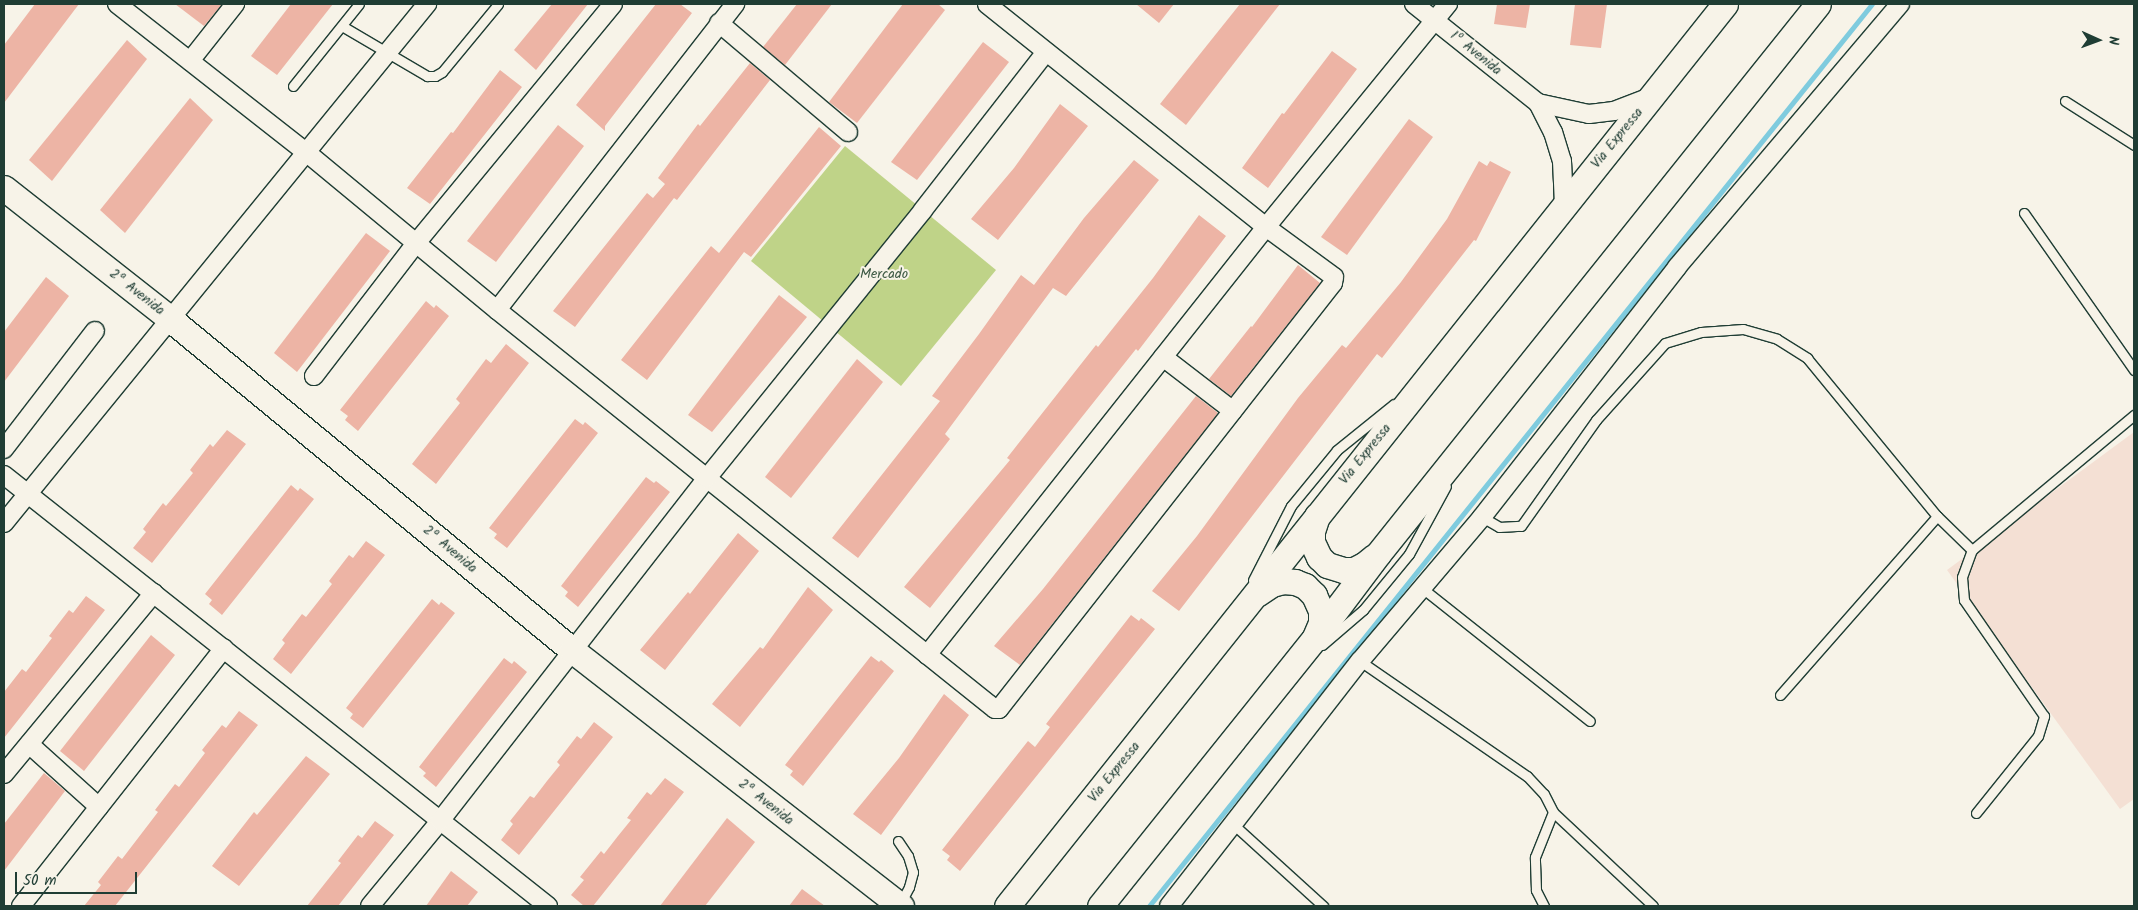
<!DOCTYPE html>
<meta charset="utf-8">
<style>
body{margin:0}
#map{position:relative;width:2138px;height:910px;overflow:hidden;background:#f7f3e8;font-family:Kalam,sans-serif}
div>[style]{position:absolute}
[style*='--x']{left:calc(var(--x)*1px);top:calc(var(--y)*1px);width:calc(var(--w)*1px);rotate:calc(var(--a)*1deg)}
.built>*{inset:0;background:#f4e0d4}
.green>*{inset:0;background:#bfd388}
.stream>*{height:5px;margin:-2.5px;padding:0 2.5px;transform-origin:2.5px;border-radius:2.5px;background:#7fcbde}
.building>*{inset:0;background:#edb4a5}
.roads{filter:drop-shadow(1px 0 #1f3d34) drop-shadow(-1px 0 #1f3d34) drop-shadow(0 1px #1f3d34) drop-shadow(0 -1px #1f3d34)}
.lane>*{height:9px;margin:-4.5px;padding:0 4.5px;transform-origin:4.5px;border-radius:4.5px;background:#f7f3e8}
.street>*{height:18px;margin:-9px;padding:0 9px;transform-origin:9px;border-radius:9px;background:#f7f3e8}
.secondary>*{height:25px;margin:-12.5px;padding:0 12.5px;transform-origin:12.5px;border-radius:12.5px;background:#f7f3e8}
span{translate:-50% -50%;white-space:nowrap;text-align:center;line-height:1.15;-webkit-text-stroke:4px #f7f3e8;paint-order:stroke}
.street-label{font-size:14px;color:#1f3d34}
.park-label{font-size:14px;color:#3f5b45}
.frame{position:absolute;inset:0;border:5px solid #1f3d34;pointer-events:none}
.north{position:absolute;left:2073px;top:15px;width:50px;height:50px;-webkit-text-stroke:4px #f7f3e8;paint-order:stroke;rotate:92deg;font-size:14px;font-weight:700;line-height:20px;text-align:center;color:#1f3d34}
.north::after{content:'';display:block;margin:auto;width:18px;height:22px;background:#1f3d34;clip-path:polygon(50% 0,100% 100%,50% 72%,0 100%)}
.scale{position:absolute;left:15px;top:872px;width:122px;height:22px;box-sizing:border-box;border:2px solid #1f3d34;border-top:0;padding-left:6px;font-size:15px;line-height:18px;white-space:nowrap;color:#1f3d34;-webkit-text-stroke:4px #f7f3e8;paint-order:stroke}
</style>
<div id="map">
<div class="built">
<i style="clip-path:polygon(2134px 432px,2134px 799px,2120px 809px,1947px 570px)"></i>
</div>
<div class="green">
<i style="clip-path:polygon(845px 146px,996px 270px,901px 386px,751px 261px)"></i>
</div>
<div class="stream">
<i style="--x:1149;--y:906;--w:1156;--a:-51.29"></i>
</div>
<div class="building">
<i style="clip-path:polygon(35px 4px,79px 4px,4px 103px,4px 45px)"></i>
<i style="clip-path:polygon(175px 4px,222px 4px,204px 26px)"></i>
<i style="clip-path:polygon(291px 4px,333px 4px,277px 75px,251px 56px)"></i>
<i style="clip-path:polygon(552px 4px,588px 4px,536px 70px,514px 50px)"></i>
<i style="clip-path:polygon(656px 4px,680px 4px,692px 13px,605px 126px,605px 131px,576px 105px)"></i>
<i style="clip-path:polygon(797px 4px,832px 4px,785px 65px,763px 47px)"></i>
<i style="clip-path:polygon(903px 4px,938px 4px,945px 10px,857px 123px,829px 102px)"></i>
<i style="clip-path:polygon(1136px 4px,1174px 4px,1159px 23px)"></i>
<i style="clip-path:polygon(1240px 4px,1280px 4px,1186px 125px,1160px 104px)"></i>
<i style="clip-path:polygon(1497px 4px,1530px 4px,1526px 28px,1494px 24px)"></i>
<i style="clip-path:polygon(1575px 4px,1607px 4px,1601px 48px,1570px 45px)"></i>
<i style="clip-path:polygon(127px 40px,147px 59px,52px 181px,29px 160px)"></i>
<i style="clip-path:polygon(983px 42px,1009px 62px,917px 180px,891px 162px)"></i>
<i style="clip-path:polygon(1332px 51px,1357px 69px,1268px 188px,1242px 168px,1282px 113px,1284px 114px)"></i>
<i style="clip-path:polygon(750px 63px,770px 80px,677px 200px,674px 198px,575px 327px,553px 311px,647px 193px,653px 198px,665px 184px,658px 178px,698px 124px,700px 126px)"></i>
<i style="clip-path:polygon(500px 70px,522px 87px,430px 204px,407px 188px,451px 132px,453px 133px)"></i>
<i style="clip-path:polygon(190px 98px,213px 120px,125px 233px,100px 210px)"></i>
<i style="clip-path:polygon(1060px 104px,1088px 126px,998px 240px,971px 219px,1014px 168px)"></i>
<i style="clip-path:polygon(1409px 119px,1433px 137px,1347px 255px,1321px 237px)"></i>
<i style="clip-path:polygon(558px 125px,584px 146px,496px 262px,467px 241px)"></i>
<i style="clip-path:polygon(819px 127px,841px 146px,751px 257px,744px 252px,647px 380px,621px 360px,711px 246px,719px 253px)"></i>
<i style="clip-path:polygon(1134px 160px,1159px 180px,1066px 296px,1053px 288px,945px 434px,950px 439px,858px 558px,832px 538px,940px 401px,932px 396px,979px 334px,1021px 275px,1034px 285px,1084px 218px)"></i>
<i style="clip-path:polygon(1479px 161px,1487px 166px,1490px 161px,1511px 172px,1476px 241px,1474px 240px,1382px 358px,1377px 354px,1179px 611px,1152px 591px,1197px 536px,1298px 398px,1342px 345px,1346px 348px,1401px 282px,1447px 219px)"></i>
<i style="clip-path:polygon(1199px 215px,1226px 236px,1138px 351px,1136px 349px,930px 608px,904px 587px,1010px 460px,1007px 458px,1096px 345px,1098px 347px,1153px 278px)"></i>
<i style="clip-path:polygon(366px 233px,390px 251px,297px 372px,274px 353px)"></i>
<i style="clip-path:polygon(1298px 265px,1320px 283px,1231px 396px,1209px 379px,1251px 326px,1252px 327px)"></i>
<i style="clip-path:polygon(46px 277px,69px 296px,4px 382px,4px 332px)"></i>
<i style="clip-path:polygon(779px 295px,807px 317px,712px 432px,688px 415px)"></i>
<i style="clip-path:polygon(426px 301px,434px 308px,436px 305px,449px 316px,358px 431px,345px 420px,348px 416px,340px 410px)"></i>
<i style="clip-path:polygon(506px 344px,529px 363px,436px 484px,412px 464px,460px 403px,456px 399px,486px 359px,491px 363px)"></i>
<i style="clip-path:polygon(857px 359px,883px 382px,791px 498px,765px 477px)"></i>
<i style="clip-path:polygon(1196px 396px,1218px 413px,1020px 665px,994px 646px,1043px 589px)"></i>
<i style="clip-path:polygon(575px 419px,583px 425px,585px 422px,598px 433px,507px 548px,494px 538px,497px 534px,489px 528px)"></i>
<i style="clip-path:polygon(227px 430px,246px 444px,152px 563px,133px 548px,146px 532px,143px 529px,163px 503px,166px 506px,180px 489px,193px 473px,190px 470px,210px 444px,213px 447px)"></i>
<i style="clip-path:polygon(646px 477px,654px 483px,656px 481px,670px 492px,578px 607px,565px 596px,568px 592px,561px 586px)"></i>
<i style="clip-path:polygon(291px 485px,298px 491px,300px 488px,314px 499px,222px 615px,209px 604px,212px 600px,205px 594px)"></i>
<i style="clip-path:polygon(738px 533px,759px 551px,665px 670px,640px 650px,688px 592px,690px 594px)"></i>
<i style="clip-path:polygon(366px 541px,385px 555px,291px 674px,273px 659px,285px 643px,282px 640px,302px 614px,306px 617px,332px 584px,329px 581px,349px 555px,353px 558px)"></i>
<i style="clip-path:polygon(808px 587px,833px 610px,740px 727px,712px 704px,760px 647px,763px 649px)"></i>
<i style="clip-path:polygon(86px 596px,105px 610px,4px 738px,4px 692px,22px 669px,26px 672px,52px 638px,49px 636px,69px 610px,73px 613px)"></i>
<i style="clip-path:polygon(432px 599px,439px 605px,441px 602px,455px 613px,363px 728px,350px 718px,353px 714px,346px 708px)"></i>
<i style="clip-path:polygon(1131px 615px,1139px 621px,1141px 618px,1155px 629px,960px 871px,947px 860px,950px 856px,942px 850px,1028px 741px,1035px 747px,1050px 727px,1046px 724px)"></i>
<i style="clip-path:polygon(151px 635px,175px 655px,84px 771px,60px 751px)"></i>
<i style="clip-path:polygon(871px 656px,879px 662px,881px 660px,894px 671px,803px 786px,790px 775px,793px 771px,785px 765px)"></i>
<i style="clip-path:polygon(504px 658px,512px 664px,514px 661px,527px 672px,436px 787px,423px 776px,426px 773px,419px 767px)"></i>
<i style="clip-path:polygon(944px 694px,969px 715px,881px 835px,853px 814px,899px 758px)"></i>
<i style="clip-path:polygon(239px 711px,258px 725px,115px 906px,84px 906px,101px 885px,98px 882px,118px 856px,122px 859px,158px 812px,155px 810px,175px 784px,179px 787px,205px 753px,202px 750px,222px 725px,226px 728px)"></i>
<i style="clip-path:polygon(594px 722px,613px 737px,519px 855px,501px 840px,513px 824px,510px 821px,530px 796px,534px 798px,547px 781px,560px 765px,557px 762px,577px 736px,581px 739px)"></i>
<i style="clip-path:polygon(306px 756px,330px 774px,239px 886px,212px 866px,254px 812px,257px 815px)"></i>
<i style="clip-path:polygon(44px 773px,65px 791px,4px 871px,4px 824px)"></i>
<i style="clip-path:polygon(665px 778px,684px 792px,593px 906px,584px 906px,571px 895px,584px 880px,580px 877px,601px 851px,604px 854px,618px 836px,631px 820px,627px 818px,647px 792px,651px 795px)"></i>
<i style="clip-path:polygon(727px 818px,755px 842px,705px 906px,660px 906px)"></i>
<i style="clip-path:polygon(375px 821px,394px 835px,338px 906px,307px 906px,341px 863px,338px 861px,358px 835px,362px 838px)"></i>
<i style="clip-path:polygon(451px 871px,478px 892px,467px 906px,426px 906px)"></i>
<i style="clip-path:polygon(802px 889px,825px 906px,789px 906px)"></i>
</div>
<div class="roads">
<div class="lane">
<i style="--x:342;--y:26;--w:99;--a:30.5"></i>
<i style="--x:427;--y:76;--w:8;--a:0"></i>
<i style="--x:435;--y:76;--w:8;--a:-30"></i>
<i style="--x:442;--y:72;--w:88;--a:-50.5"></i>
<i style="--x:293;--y:86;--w:105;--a:-51.2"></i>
<i style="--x:2065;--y:101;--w:82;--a:32.5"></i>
<i style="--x:2024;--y:213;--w:192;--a:55"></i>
<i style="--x:1482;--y:517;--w:20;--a:30"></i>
<i style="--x:1499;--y:527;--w:22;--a:-3"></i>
<i style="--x:1521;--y:526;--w:130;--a:-54.7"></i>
<i style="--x:1596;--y:420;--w:103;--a:-48.1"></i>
<i style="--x:1665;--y:343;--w:38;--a:-17"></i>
<i style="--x:1701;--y:332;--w:42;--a:-4.1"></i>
<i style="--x:1743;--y:329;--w:35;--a:16"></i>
<i style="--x:1777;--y:339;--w:36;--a:32"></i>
<i style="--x:1807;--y:358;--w:205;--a:50.6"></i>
<i style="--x:1937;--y:516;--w:49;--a:44.2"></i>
<i style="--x:1253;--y:580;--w:83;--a:-62.8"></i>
<i style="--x:1291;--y:506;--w:72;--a:-50.6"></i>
<i style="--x:1337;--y:450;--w:73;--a:-38.9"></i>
<i style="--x:1422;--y:588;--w:214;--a:38.4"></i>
<i style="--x:1322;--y:645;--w:54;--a:-40.5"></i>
<i style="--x:1363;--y:610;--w:72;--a:-50.6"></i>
<i style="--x:1409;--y:554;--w:77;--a:-61.4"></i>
<i style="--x:1360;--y:661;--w:203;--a:34.6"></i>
<i style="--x:1527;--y:776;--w:25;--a:47"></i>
<i style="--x:1544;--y:794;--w:20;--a:63"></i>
<i style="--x:1553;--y:812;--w:137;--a:43.2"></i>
<i style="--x:1780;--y:695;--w:238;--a:-48.7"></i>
<i style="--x:1976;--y:813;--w:99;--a:-51.2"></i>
<i style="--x:2038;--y:736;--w:21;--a:-73"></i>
<i style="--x:2044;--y:716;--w:141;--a:-124.6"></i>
<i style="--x:1964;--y:600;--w:23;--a:-95"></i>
<i style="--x:1962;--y:577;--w:29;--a:-70"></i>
<i style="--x:1972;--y:550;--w:211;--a:-39.8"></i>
<i style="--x:1233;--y:824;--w:122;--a:42.3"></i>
<i style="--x:898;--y:841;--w:18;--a:56"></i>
<i style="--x:908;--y:856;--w:17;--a:73"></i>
<i style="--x:913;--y:872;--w:16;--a:105"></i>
<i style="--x:909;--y:887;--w:19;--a:118"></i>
<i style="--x:1544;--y:906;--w:18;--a:-117"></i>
<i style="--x:1536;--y:890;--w:33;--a:-92"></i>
<i style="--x:1535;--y:857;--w:48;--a:-68.2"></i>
</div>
<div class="street">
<i style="--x:117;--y:4;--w:240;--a:38.1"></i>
<i style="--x:306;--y:152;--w:248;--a:39.6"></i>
<i style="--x:497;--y:310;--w:638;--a:38.7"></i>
<i style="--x:995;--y:709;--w:4;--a:0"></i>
<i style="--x:999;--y:709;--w:541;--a:-51.9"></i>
<i style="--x:1333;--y:283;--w:6;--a:-81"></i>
<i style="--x:1334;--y:277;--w:84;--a:-143.7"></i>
<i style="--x:1266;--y:227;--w:357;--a:-141.4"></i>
<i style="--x:1414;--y:4;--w:159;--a:38.6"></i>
<i style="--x:1538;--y:103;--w:33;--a:63"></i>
<i style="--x:1553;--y:132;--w:30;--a:73"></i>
<i style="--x:1562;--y:161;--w:44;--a:87.4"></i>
<i style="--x:719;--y:23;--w:169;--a:40.2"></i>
<i style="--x:190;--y:61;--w:73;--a:-51.7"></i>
<i style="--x:1538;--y:103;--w:52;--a:12.2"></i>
<i style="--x:1589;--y:114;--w:25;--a:-7"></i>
<i style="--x:1614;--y:111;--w:39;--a:-21"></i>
<i style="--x:497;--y:310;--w:388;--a:-52.1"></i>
<i style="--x:1163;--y:357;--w:88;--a:37.6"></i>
<i style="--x:314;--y:376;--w:169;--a:-52.5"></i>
<i style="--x:417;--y:242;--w:308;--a:-50.5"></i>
<i style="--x:4;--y:449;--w:149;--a:-52.4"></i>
<i style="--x:4;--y:475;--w:694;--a:38.39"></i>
<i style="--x:4;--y:523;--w:670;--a:-50.82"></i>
<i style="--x:927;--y:655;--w:546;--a:-51.62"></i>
<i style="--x:1266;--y:227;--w:288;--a:-50.8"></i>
<i style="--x:29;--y:744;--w:94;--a:42"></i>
<i style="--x:4;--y:774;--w:235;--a:-50.4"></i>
<i style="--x:21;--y:906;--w:328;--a:-51.8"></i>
<i style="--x:370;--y:906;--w:110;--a:-50.5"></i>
<i style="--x:440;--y:821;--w:435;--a:-52.1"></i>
<i style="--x:707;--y:478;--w:344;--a:-51.1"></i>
<i style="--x:923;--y:210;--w:200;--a:-52.1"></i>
<i style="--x:1169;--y:906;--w:311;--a:-52.1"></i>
<i style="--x:1360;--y:661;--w:189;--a:-49.7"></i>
<i style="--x:1482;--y:517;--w:317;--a:-52"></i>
<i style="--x:1677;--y:267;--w:345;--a:-49.7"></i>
</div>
<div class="secondary">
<i style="--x:4;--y:188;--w:210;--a:38.2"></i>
<i style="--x:169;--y:318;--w:522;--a:39.48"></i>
<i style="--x:572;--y:650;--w:417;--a:37.9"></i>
<i style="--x:1317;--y:516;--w:16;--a:108"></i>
<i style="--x:1312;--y:531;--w:11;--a:90"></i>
<i style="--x:1312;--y:542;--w:17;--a:65"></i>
<i style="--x:1319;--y:557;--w:11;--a:45"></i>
<i style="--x:1327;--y:565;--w:17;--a:17"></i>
<i style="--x:1343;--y:570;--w:11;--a:0"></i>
<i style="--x:1354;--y:570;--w:11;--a:-27"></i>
<i style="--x:1364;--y:565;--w:13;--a:-39"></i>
<i style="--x:1257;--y:594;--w:18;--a:-34"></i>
<i style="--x:1272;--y:584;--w:11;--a:-15"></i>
<i style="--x:1283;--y:581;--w:12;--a:5"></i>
<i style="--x:1295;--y:582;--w:11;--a:22"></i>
<i style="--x:1305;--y:586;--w:13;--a:45"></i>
<i style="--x:1314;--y:595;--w:17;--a:66"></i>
<i style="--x:1321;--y:611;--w:12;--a:90"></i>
<i style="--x:1321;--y:623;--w:13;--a:113"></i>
<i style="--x:1007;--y:906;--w:1153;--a:-51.48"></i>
<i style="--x:1100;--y:906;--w:342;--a:-51.3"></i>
<i style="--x:1314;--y:639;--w:106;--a:-53"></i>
<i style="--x:1378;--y:554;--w:704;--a:-51.34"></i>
</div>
</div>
<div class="street-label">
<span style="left:1476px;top:53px;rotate:39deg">1º Avenida</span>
<span style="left:1617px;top:138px;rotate:-51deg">Via Expressa</span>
<span style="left:137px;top:292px;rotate:38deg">2ª Avenida</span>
<span style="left:1365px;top:454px;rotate:-51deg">Via Expressa</span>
<span style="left:450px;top:549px;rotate:40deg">2ª Avenida</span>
<span style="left:1114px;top:772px;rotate:-51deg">Via Expressa</span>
<span style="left:766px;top:802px;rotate:38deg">2ª Avenida</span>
</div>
<div class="park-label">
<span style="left:884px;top:274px">Mercado</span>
</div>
<div class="frame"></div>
<div class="north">N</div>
<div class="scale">50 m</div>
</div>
